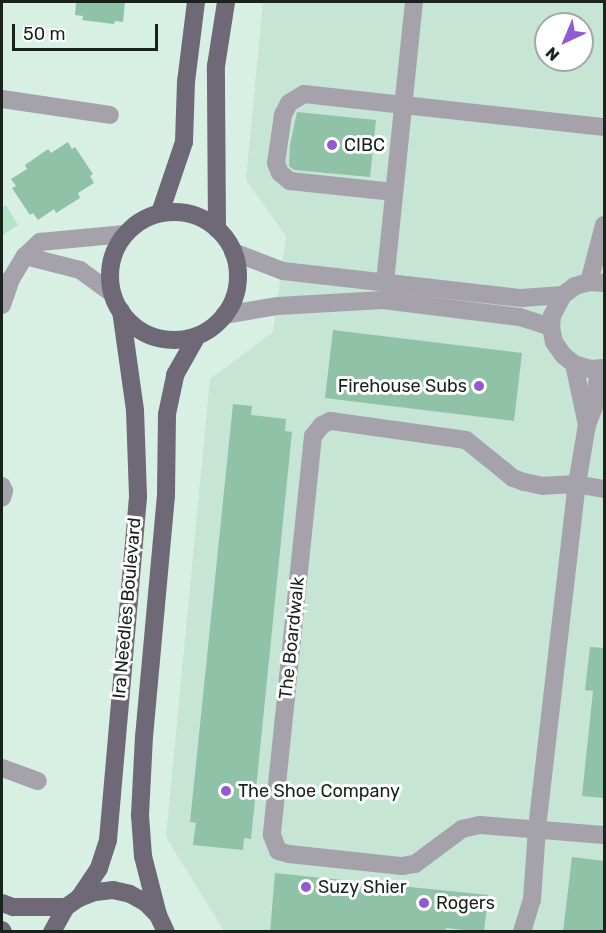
<!DOCTYPE html>
<style>
body{margin:0}
#map{position:relative;width:606px;height:933px;overflow:hidden;background:#d8efe3;font-family:Rubik,sans-serif}
div>[style]{position:absolute}
[style*='--x']{left:calc(var(--x)*1px);top:calc(var(--y)*1px);width:calc(var(--w)*1px);rotate:calc(var(--a)*1deg)}
.built>*{inset:0;background:#c6e5d4}
.green>*{inset:0;background:#b4e3c9}
.building>*{inset:0;background:#8fc2a7}
.minor>*{height:18px;margin:-9px;padding:0 9px;transform-origin:9px;border-radius:9px;background:#a5a2ab}
.major>*{height:18px;margin:-9px;padding:0 9px;transform-origin:9px;border-radius:9px;background:#6e6877}
.major>.ring{margin:-9px;padding:0;box-sizing:content-box;background:none;border:18px solid #6e6877;border-radius:50%}
.dots>*{width:16px;height:16px;translate:-50% -50%;box-sizing:border-box;border:3px solid #fff;border-radius:50%}
span{translate:-50% -50%;white-space:nowrap;text-align:center;line-height:1.15;-webkit-text-stroke:6px #fff;paint-order:stroke}
.poi-label{font-size:18px;color:#19221d}
.left{translate:0 -50%;text-align:left}
.right{translate:-100% -50%;text-align:right}
.street-label{font-size:18px;color:#19221d}
.frame{position:absolute;inset:0;border:3px solid #19221d;pointer-events:none}
.north{position:absolute;left:534px;top:12px;width:60px;height:60px;box-sizing:border-box;background:#fff;border:2px solid #a3a7a5;border-radius:50%;rotate:224deg;font-size:16px;font-weight:700;line-height:24px;text-align:center;color:#19221d}
.north::after{content:'';display:block;margin:auto;width:21px;height:27px;background:#915ad2;clip-path:polygon(50% 0,100% 100%,50% 72%,0 100%)}
.scale{position:absolute;left:12px;top:24px;width:146px;height:27px;box-sizing:border-box;border:3px solid #19221d;border-top:0;padding-left:8px;font-size:18px;line-height:21px;white-space:nowrap;color:#19221d;-webkit-text-stroke:4px #fff;paint-order:stroke}
</style>
<div id="map">
<div class="built">
<i style="clip-path:polygon(evenodd,263px 2px,604px 2px,604px 931px,224px 931px,166px 837px,210px 379px,273px 332px,286px 236px,246px 180px,263px 2px,546px 24px,582px 24px,582px 60px,546px 60px,546px 24px)"></i>
</div>
<div class="green">
<i style="clip-path:polygon(6px 205px,18px 225px,3px 235px,2px 208px)"></i>
</div>
<div class="building">
<i style="clip-path:polygon(76px 2px,125px 2px,123px 22px,115px 21px,114px 24px,82px 20px,83px 16px,75px 15px)"></i>
<i style="clip-path:polygon(297px 112px,376px 120px,370px 177px,294px 170px,289px 166px,290px 145px)"></i>
<i style="clip-path:polygon(68px 142px,72px 149px,75px 147px,93px 174px,90px 176px,94px 183px,78px 193px,80px 198px,56px 213px,54px 209px,38px 220px,33px 213px,30px 215px,12px 188px,16px 186px,11px 179px,27px 169px,25px 165px,48px 149px,51px 153px)"></i>
<i style="clip-path:polygon(333px 330px,522px 353px,514px 421px,325px 398px)"></i>
<i style="clip-path:polygon(233px 404px,252px 406px,251px 415px,286px 419px,285px 431px,292px 432px,251px 839px,244px 838px,243px 850px,193px 845px,196px 823px,190px 822px)"></i>
<i style="clip-path:polygon(590px 647px,604px 648px,604px 798px,582px 796px,593px 691px,585px 690px)"></i>
<i style="clip-path:polygon(572px 857px,604px 861px,604px 932px,563px 932px)"></i>
<i style="clip-path:polygon(275px 873px,488px 895px,484px 932px,446px 928px,445px 932px,270px 932px)"></i>
</div>
<div class="minor">
<i style="--x:2;--y:99;--w:109;--a:8.4"></i>
<i style="--x:394;--y:192;--w:105;--a:-174"></i>
<i style="--x:290;--y:181;--w:13;--a:-141"></i>
<i style="--x:280;--y:173;--w:11;--a:-112"></i>
<i style="--x:276;--y:163;--w:49;--a:-81.7"></i>
<i style="--x:283;--y:115;--w:13;--a:-63"></i>
<i style="--x:289;--y:103;--w:17;--a:-31"></i>
<i style="--x:304;--y:94;--w:302;--a:6.3"></i>
<i style="--x:233;--y:252;--w:53;--a:20.8"></i>
<i style="--x:283;--y:271;--w:240;--a:6.5"></i>
<i style="--x:521;--y:298;--w:42;--a:-4.1"></i>
<i style="--x:25;--y:256;--w:57;--a:14.3"></i>
<i style="--x:80;--y:270;--w:39;--a:36"></i>
<i style="--x:385;--y:282;--w:281;--a:-84.1"></i>
<i style="--x:589;--y:282;--w:59;--a:-75.3"></i>
<i style="--x:604;--y:283;--w:15;--a:-176"></i>
<i style="--x:589;--y:282;--w:15;--a:164"></i>
<i style="--x:575;--y:286;--w:15;--a:143"></i>
<i style="--x:563;--y:295;--w:24;--a:118"></i>
<i style="--x:552;--y:316;--w:11;--a:95"></i>
<i style="--x:551;--y:327;--w:15;--a:79"></i>
<i style="--x:554;--y:342;--w:16;--a:55"></i>
<i style="--x:563;--y:355;--w:14;--a:39"></i>
<i style="--x:574;--y:364;--w:17;--a:17"></i>
<i style="--x:590;--y:369;--w:14;--a:-4"></i>
<i style="--x:2;--y:305;--w:28;--a:-71"></i>
<i style="--x:11;--y:279;--w:27;--a:-59"></i>
<i style="--x:25;--y:256;--w:21;--a:-43"></i>
<i style="--x:40;--y:242;--w:85;--a:-5.4"></i>
<i style="--x:224;--y:315;--w:55;--a:-9.5"></i>
<i style="--x:278;--y:306;--w:105;--a:-3.3"></i>
<i style="--x:383;--y:300;--w:138;--a:7.1"></i>
<i style="--x:520;--y:317;--w:33;--a:18"></i>
<i style="--x:574;--y:364;--w:62;--a:78"></i>
<i style="--x:2;--y:486;--w:5;--a:68"></i>
<i style="--x:4;--y:491;--w:7;--a:106"></i>
<i style="--x:604;--y:489;--w:27;--a:-170"></i>
<i style="--x:577;--y:484;--w:34;--a:177"></i>
<i style="--x:543;--y:486;--w:19;--a:-168"></i>
<i style="--x:524;--y:482;--w:12;--a:-160"></i>
<i style="--x:513;--y:478;--w:60;--a:-141"></i>
<i style="--x:466;--y:440;--w:137;--a:-172"></i>
<i style="--x:330;--y:421;--w:9;--a:153"></i>
<i style="--x:322;--y:425;--w:14;--a:129"></i>
<i style="--x:313;--y:436;--w:401;--a:95.9"></i>
<i style="--x:272;--y:835;--w:17;--a:69"></i>
<i style="--x:278;--y:851;--w:11;--a:15"></i>
<i style="--x:289;--y:854;--w:114;--a:6.1"></i>
<i style="--x:402;--y:866;--w:13;--a:-9"></i>
<i style="--x:415;--y:864;--w:59;--a:-36.7"></i>
<i style="--x:462;--y:829;--w:18;--a:-13"></i>
<i style="--x:480;--y:825;--w:124;--a:4.6"></i>
<i style="--x:2;--y:768;--w:38;--a:20"></i>
<i style="--x:522;--y:932;--w:34;--a:-73"></i>
<i style="--x:532;--y:900;--w:72;--a:-86"></i>
<i style="--x:537;--y:828;--w:346;--a:-83.4"></i>
<i style="--x:577;--y:484;--w:60;--a:-80.4"></i>
<i style="--x:587;--y:425;--w:26;--a:-69"></i>
<i style="--x:596;--y:401;--w:32;--a:-86"></i>
</div>
<div class="major">
<i class="ring" style="left:110px;top:212px;width:110px;height:110px"></i>
<i style="--x:160;--y:213;--w:75;--a:-71.3"></i>
<i style="--x:184;--y:142;--w:60;--a:-88.1"></i>
<i style="--x:186;--y:82;--w:81;--a:-82.9"></i>
<i style="--x:217;--y:229;--w:163;--a:-90.4"></i>
<i style="--x:216;--y:66;--w:65;--a:-81.1"></i>
<i style="--x:79;--y:898;--w:36;--a:-56"></i>
<i style="--x:99;--y:868;--w:29;--a:-72"></i>
<i style="--x:108;--y:840;--w:345;--a:-85"></i>
<i style="--x:138;--y:496;--w:86;--a:-92"></i>
<i style="--x:135;--y:410;--w:100;--a:-98"></i>
<i style="--x:2;--y:903;--w:12;--a:20"></i>
<i style="--x:13;--y:907;--w:53;--a:0"></i>
<i style="--x:158;--y:915;--w:61;--a:-104.3"></i>
<i style="--x:143;--y:856;--w:41;--a:-94.2"></i>
<i style="--x:140;--y:815;--w:78;--a:-87.1"></i>
<i style="--x:144;--y:737;--w:243;--a:-84.8"></i>
<i style="--x:166;--y:495;--w:81;--a:-89.3"></i>
<i style="--x:167;--y:414;--w:40;--a:-78"></i>
<i style="--x:175;--y:375;--w:45;--a:-60.6"></i>
<i style="--x:2;--y:930;--w:2;--a:63"></i>
<i style="--x:52;--y:932;--w:29;--a:-61"></i>
<i style="--x:66;--y:907;--w:16;--a:-35"></i>
<i style="--x:79;--y:898;--w:17;--a:-21"></i>
<i style="--x:95;--y:892;--w:18;--a:-6"></i>
<i style="--x:113;--y:890;--w:17;--a:13"></i>
<i style="--x:130;--y:894;--w:18;--a:29"></i>
<i style="--x:146;--y:903;--w:17;--a:45"></i>
<i style="--x:158;--y:915;--w:19;--a:65"></i>
</div>
<div class="dots">
<i style="left:332px;top:145px;background:#915ad2"></i>
<i style="left:479px;top:386px;background:#915ad2"></i>
<i style="left:226px;top:791px;background:#915ad2"></i>
<i style="left:306px;top:887px;background:#915ad2"></i>
<i style="left:424px;top:903px;background:#915ad2"></i>
</div>
<div class="poi-label">
<span class="left" style="left:344px;top:145px">CIBC</span>
<span class="right" style="left:467px;top:386px">Firehouse Subs</span>
<span class="left" style="left:238px;top:791px">The Shoe Company</span>
<span class="left" style="left:318px;top:887px">Suzy Shier</span>
<span class="left" style="left:436px;top:903px">Rogers</span>
</div>
<div class="street-label">
<span style="left:127px;top:608px;rotate:-85deg">Ira Needles Boulevard</span>
<span style="left:292px;top:638px;rotate:-84deg">The Boardwalk</span>
</div>
<div class="frame"></div>
<div class="north">N</div>
<div class="scale">50 m</div>
</div>
